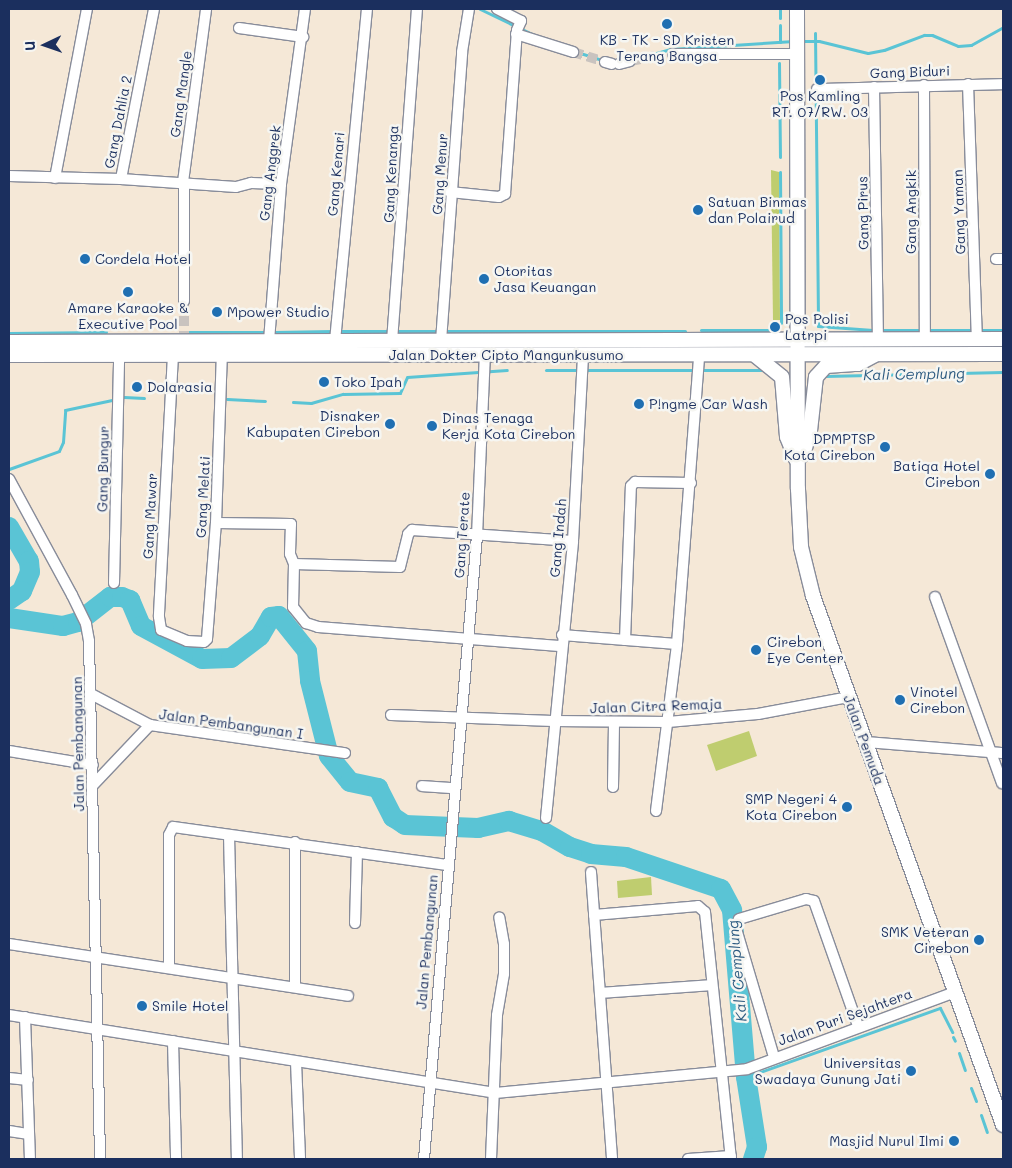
<!DOCTYPE html>
<style>
body{margin:0}
#map{position:relative;width:1012px;height:1168px;overflow:hidden;background:#f5e8d7;font-family:Mali,sans-serif}
div>[style]{position:absolute}
[style*='--x']{left:calc(var(--x)*1px);top:calc(var(--y)*1px);width:calc(var(--w)*1px);rotate:calc(var(--a)*1deg)}
.green>*{inset:0;background:#bfcd6f}
.stream>*{height:3px;margin:-1.5px;padding:0 1.5px;transform-origin:1.5px;border-radius:1.5px;background:#5ac4d5}
.river>*{height:20px;margin:-10px;padding:0 10px;transform-origin:10px;border-radius:10px;background:#5ac4d5}
.street-tunnel>*{height:10px;margin-top:-5px;transform-origin:0;background:repeating-linear-gradient(90deg,#c9c3bf 0 10px,transparent 0 15px)}
.roads{filter:drop-shadow(1px 0 #888c9a) drop-shadow(-1px 0 #888c9a) drop-shadow(0 1px #888c9a) drop-shadow(0 -1px #888c9a)}
.street>*{height:10px;margin:-5px;padding:0 5px;transform-origin:5px;border-radius:5px;background:#fff}
.secondary>*{height:14px;margin:-7px;padding:0 7px;transform-origin:7px;border-radius:7px;background:#fff}
.dots>*{width:14px;height:14px;translate:-50% -50%;box-sizing:border-box;border:2px solid #f6f6f2;border-radius:50%}
span{translate:-50% -50%;white-space:nowrap;text-align:center;line-height:1.15;-webkit-text-stroke:5px #f6f6f2;paint-order:stroke}
.poi-label{font-size:14px;color:#1b2f5e}
.left{translate:0 -50%;text-align:left}
.right{translate:-100% -50%;text-align:right}
.street-label{font-size:14px;color:#1b2f5e}
.water-label{font-size:15px;color:#2e5c82;font-style:italic}
.frame{position:absolute;inset:0;border:10px solid #1b2f5e;pointer-events:none}
.north{position:absolute;left:20px;top:20px;width:50px;height:50px;-webkit-text-stroke:4px #f6f6f2;paint-order:stroke;rotate:267deg;font-size:14px;font-weight:700;line-height:20px;text-align:center;color:#1b2f5e}
.north::after{content:'';display:block;margin:auto;width:18px;height:22px;background:#1b2f5e;clip-path:polygon(50% 0,100% 100%,50% 72%,0 100%)}
</style>
<div id="map">
<div class="green">
<i style="clip-path:polygon(771px 170px,779px 172px,780px 320px,773px 320px)"></i>
<i style="clip-path:polygon(749px 731px,757px 756px,716px 771px,707px 745px)"></i>
<i style="clip-path:polygon(651px 877px,652px 895px,618px 898px,617px 881px)"></i>
</div>
<div class="stream">
<i style="--x:480;--y:9;--w:62;--a:25.7"></i>
<i style="--x:780;--y:18;--w:9;--a:-90"></i>
<i style="--x:815;--y:33;--w:293;--a:89.4"></i>
<i style="--x:818;--y:326;--w:55;--a:4.2"></i>
<i style="--x:800;--y:41;--w:19;--a:0"></i>
<i style="--x:819;--y:41;--w:50;--a:13.8"></i>
<i style="--x:868;--y:53;--w:16;--a:-11"></i>
<i style="--x:884;--y:50;--w:43;--a:-20.6"></i>
<i style="--x:924;--y:35;--w:8;--a:0"></i>
<i style="--x:932;--y:35;--w:28;--a:23"></i>
<i style="--x:958;--y:46;--w:13;--a:-4"></i>
<i style="--x:971;--y:45;--w:37;--a:-29"></i>
<i style="--x:780;--y:42;--w:17;--a:-90"></i>
<i style="--x:574;--y:51;--w:32;--a:18"></i>
<i style="--x:632;--y:60;--w:40;--a:-16"></i>
<i style="--x:670;--y:49;--w:124;--a:-3.7"></i>
<i style="--x:779;--y:63;--w:94;--a:89.4"></i>
<i style="--x:780;--y:172;--w:151;--a:89.6"></i>
<i style="--x:701;--y:330;--w:69;--a:0"></i>
<i style="--x:881;--y:330;--w:41;--a:0"></i>
<i style="--x:928;--y:330;--w:46;--a:0"></i>
<i style="--x:980;--y:330;--w:23;--a:0"></i>
<i style="--x:341;--y:331;--w:48;--a:0"></i>
<i style="--x:396;--y:331;--w:43;--a:0"></i>
<i style="--x:445;--y:331;--w:240;--a:0"></i>
<i style="--x:189;--y:332;--w:78;--a:0"></i>
<i style="--x:274;--y:332;--w:59;--a:-1"></i>
<i style="--x:9;--y:333;--w:97;--a:-0.6"></i>
<i style="--x:546;--y:370;--w:215;--a:0"></i>
<i style="--x:825;--y:376;--w:178;--a:-1.3"></i>
<i style="--x:124;--y:397;--w:20;--a:3"></i>
<i style="--x:227;--y:399;--w:38;--a:3"></i>
<i style="--x:293;--y:402;--w:18;--a:3"></i>
<i style="--x:311;--y:403;--w:33;--a:-16"></i>
<i style="--x:343;--y:394;--w:57;--a:-1"></i>
<i style="--x:400;--y:393;--w:17;--a:-66"></i>
<i style="--x:407;--y:377;--w:100;--a:-4"></i>
<i style="--x:9;--y:469;--w:53;--a:-19.8"></i>
<i style="--x:59;--y:451;--w:10;--a:-66"></i>
<i style="--x:63;--y:442;--w:32;--a:-86"></i>
<i style="--x:65;--y:410;--w:48;--a:-12"></i>
<i style="--x:953;--y:1037;--w:4;--a:63"></i>
<i style="--x:959;--y:1053;--w:18;--a:71"></i>
<i style="--x:746;--y:1077;--w:206;--a:-19.6"></i>
<i style="--x:940;--y:1008;--w:27;--a:63"></i>
<i style="--x:971;--y:1088;--w:14;--a:69"></i>
<i style="--x:981;--y:1115;--w:18;--a:71"></i>
</div>
<div class="river">
<i style="--x:9;--y:527;--w:39;--a:60"></i>
<i style="--x:29;--y:561;--w:11;--a:85"></i>
<i style="--x:30;--y:572;--w:21;--a:113"></i>
<i style="--x:22;--y:591;--w:16;--a:145"></i>
<i style="--x:9;--y:618;--w:55;--a:8.4"></i>
<i style="--x:63;--y:626;--w:16;--a:-15"></i>
<i style="--x:78;--y:622;--w:41;--a:-38"></i>
<i style="--x:110;--y:597;--w:12;--a:0"></i>
<i style="--x:122;--y:597;--w:9;--a:21"></i>
<i style="--x:130;--y:600;--w:28;--a:67"></i>
<i style="--x:141;--y:626;--w:69;--a:28.4"></i>
<i style="--x:202;--y:659;--w:29;--a:-2"></i>
<i style="--x:231;--y:658;--w:36;--a:-37"></i>
<i style="--x:260;--y:636;--w:22;--a:-60"></i>
<i style="--x:271;--y:617;--w:8;--a:-7"></i>
<i style="--x:279;--y:616;--w:45;--a:51.3"></i>
<i style="--x:307;--y:651;--w:30;--a:84"></i>
<i style="--x:310;--y:681;--w:77;--a:75.8"></i>
<i style="--x:329;--y:756;--w:33;--a:51"></i>
<i style="--x:350;--y:782;--w:29;--a:12"></i>
<i style="--x:378;--y:788;--w:33;--a:63"></i>
<i style="--x:393;--y:817;--w:14;--a:34"></i>
<i style="--x:405;--y:825;--w:73;--a:2.4"></i>
<i style="--x:478;--y:828;--w:32;--a:-13"></i>
<i style="--x:509;--y:821;--w:34;--a:17"></i>
<i style="--x:542;--y:831;--w:32;--a:30"></i>
<i style="--x:570;--y:847;--w:22;--a:18"></i>
<i style="--x:591;--y:854;--w:35;--a:5"></i>
<i style="--x:626;--y:857;--w:100;--a:18.6"></i>
<i style="--x:721;--y:889;--w:24;--a:62"></i>
<i style="--x:732;--y:910;--w:168;--a:85.2"></i>
<i style="--x:746;--y:1077;--w:71;--a:81.1"></i>
<i style="--x:757;--y:1147;--w:13;--a:108"></i>
</div>
<div class="street-tunnel">
<i style="--x:573;--y:52;--w:34;--a:17"></i>
<i style="--x:630;--y:61;--w:25;--a:-11"></i>
<i style="--x:184;--y:301;--w:32;--a:90"></i>
</div>
<div class="roads">
<div class="street">
<i style="--x:154;--y:9;--w:173;--a:101"></i>
<i style="--x:121;--y:179;--w:115;--a:4"></i>
<i style="--x:236;--y:187;--w:16;--a:-15"></i>
<i style="--x:251;--y:183;--w:30;--a:2"></i>
<i style="--x:239;--y:28;--w:65;--a:8"></i>
<i style="--x:516;--y:34;--w:60;--a:17.5"></i>
<i style="--x:673;--y:54;--w:125;--a:0"></i>
<i style="--x:605;--y:62;--w:7;--a:16"></i>
<i style="--x:619;--y:64;--w:11;--a:-15"></i>
<i style="--x:968;--y:84;--w:255;--a:88"></i>
<i style="--x:924;--y:85;--w:254;--a:89.8"></i>
<i style="--x:874;--y:87;--w:253;--a:89.1"></i>
<i style="--x:817;--y:89;--w:186;--a:-1.5"></i>
<i style="--x:9;--y:176;--w:112;--a:1.5"></i>
<i style="--x:55;--y:178;--w:172;--a:-79.3"></i>
<i style="--x:183;--y:182;--w:175;--a:-82.4"></i>
<i style="--x:450;--y:192;--w:49;--a:5.8"></i>
<i style="--x:499;--y:197;--w:7;--a:-27"></i>
<i style="--x:505;--y:194;--w:164;--a:-85.8"></i>
<i style="--x:517;--y:30;--w:10;--a:-66"></i>
<i style="--x:521;--y:21;--w:27;--a:-153"></i>
<i style="--x:996;--y:259;--w:7;--a:0"></i>
<i style="--x:184;--y:301;--w:119;--a:-90"></i>
<i style="--x:269;--y:341;--w:157;--a:-85.6"></i>
<i style="--x:281;--y:184;--w:177;--a:-82.2"></i>
<i style="--x:335;--y:341;--w:334;--a:-84.5"></i>
<i style="--x:392;--y:341;--w:333;--a:-85.7"></i>
<i style="--x:441;--y:341;--w:290;--a:-85.8"></i>
<i style="--x:462;--y:52;--w:44;--a:-80.8"></i>
<i style="--x:173;--y:355;--w:262;--a:93.1"></i>
<i style="--x:159;--y:617;--w:13;--a:81"></i>
<i style="--x:161;--y:630;--w:28;--a:23"></i>
<i style="--x:187;--y:641;--w:17;--a:3"></i>
<i style="--x:204;--y:642;--w:4;--a:-45"></i>
<i style="--x:207;--y:639;--w:116;--a:-85.6"></i>
<i style="--x:216;--y:523;--w:168;--a:-88"></i>
<i style="--x:9;--y:479;--w:132;--a:61.5"></i>
<i style="--x:72;--y:595;--w:32;--a:64"></i>
<i style="--x:86;--y:624;--w:17;--a:80"></i>
<i style="--x:89;--y:641;--w:518;--a:88.78"></i>
<i style="--x:216;--y:523;--w:75;--a:0.8"></i>
<i style="--x:291;--y:524;--w:30;--a:92"></i>
<i style="--x:290;--y:554;--w:11;--a:68"></i>
<i style="--x:294;--y:564;--w:106;--a:1.6"></i>
<i style="--x:400;--y:567;--w:34;--a:-76"></i>
<i style="--x:408;--y:534;--w:6;--a:-45"></i>
<i style="--x:412;--y:530;--w:161;--a:3.9"></i>
<i style="--x:294;--y:564;--w:43;--a:91.3"></i>
<i style="--x:293;--y:607;--w:21;--a:51"></i>
<i style="--x:306;--y:623;--w:13;--a:18"></i>
<i style="--x:318;--y:627;--w:245;--a:4.5"></i>
<i style="--x:114;--y:583;--w:228;--a:-88.7"></i>
<i style="--x:935;--y:597;--w:198;--a:70.2"></i>
<i style="--x:562;--y:635;--w:115;--a:4.5"></i>
<i style="--x:625;--y:640;--w:154;--a:-87.8"></i>
<i style="--x:631;--y:486;--w:6;--a:-45"></i>
<i style="--x:635;--y:482;--w:56;--a:1"></i>
<i style="--x:91;--y:694;--w:67;--a:27.7"></i>
<i style="--x:150;--y:725;--w:197;--a:8.2"></i>
<i style="--x:391;--y:715;--w:162;--a:2.1"></i>
<i style="--x:553;--y:721;--w:115;--a:0.5"></i>
<i style="--x:668;--y:722;--w:90;--a:-5.1"></i>
<i style="--x:758;--y:714;--w:93;--a:-10.6"></i>
<i style="--x:865;--y:742;--w:138;--a:4.6"></i>
<i style="--x:9;--y:751;--w:85;--a:9.5"></i>
<i style="--x:93;--y:785;--w:83;--a:-46.5"></i>
<i style="--x:422;--y:786;--w:31;--a:4"></i>
<i style="--x:613;--y:787;--w:65;--a:-89.1"></i>
<i style="--x:656;--y:811;--w:168;--a:-82.8"></i>
<i style="--x:677;--y:644;--w:290;--a:-85.6"></i>
<i style="--x:546;--y:818;--w:278;--a:-84.4"></i>
<i style="--x:573;--y:541;--w:186;--a:-86.9"></i>
<i style="--x:229;--y:835;--w:324;--a:88.6"></i>
<i style="--x:295;--y:842;--w:145;--a:90"></i>
<i style="--x:591;--y:872;--w:288;--a:85.8"></i>
<i style="--x:594;--y:915;--w:104;--a:-4.9"></i>
<i style="--x:698;--y:906;--w:9;--a:41"></i>
<i style="--x:705;--y:912;--w:248;--a:84"></i>
<i style="--x:355;--y:923;--w:71;--a:-88.4"></i>
<i style="--x:9;--y:944;--w:343;--a:8.7"></i>
<i style="--x:169;--y:968;--w:133;--a:-90"></i>
<i style="--x:169;--y:835;--w:9;--a:-63"></i>
<i style="--x:173;--y:827;--w:277;--a:7.9"></i>
<i style="--x:601;--y:993;--w:111;--a:-4.1"></i>
<i style="--x:9;--y:1015;--w:492;--a:9.1"></i>
<i style="--x:495;--y:1093;--w:253;--a:-5.4"></i>
<i style="--x:747;--y:1069;--w:222;--a:-20.3"></i>
<i style="--x:25;--y:1017;--w:142;--a:88"></i>
<i style="--x:173;--y:1041;--w:118;--a:88.5"></i>
<i style="--x:774;--y:1057;--w:134;--a:-106.5"></i>
<i style="--x:736;--y:929;--w:10;--a:-73"></i>
<i style="--x:739;--y:919;--w:70;--a:-16.6"></i>
<i style="--x:806;--y:899;--w:8;--a:14"></i>
<i style="--x:814;--y:901;--w:133;--a:70.6"></i>
<i style="--x:296;--y:1062;--w:97;--a:87.6"></i>
<i style="--x:9;--y:1078;--w:19;--a:6"></i>
<i style="--x:9;--y:1131;--w:20;--a:9"></i>
<i style="--x:424;--y:1159;--w:625;--a:-85.14"></i>
<i style="--x:477;--y:536;--w:181;--a:-87.5"></i>
<i style="--x:491;--y:1159;--w:144;--a:-87.6"></i>
<i style="--x:497;--y:1015;--w:42;--a:-80.3"></i>
<i style="--x:504;--y:974;--w:30;--a:-90"></i>
<i style="--x:504;--y:944;--w:27;--a:-100"></i>
<i style="--x:688;--y:1159;--w:43;--a:-4"></i>
</div>
<div class="secondary">
<i style="--x:797;--y:9;--w:480;--a:89.9"></i>
<i style="--x:798;--y:489;--w:58;--a:87"></i>
<i style="--x:801;--y:547;--w:50;--a:76.2"></i>
<i style="--x:813;--y:596;--w:562;--a:70.24"></i>
<i style="--x:9;--y:342;--w:994;--a:-0.17"></i>
<i style="--x:9;--y:355;--w:994;--a:-0.06"></i>
<i style="--x:756;--y:356;--w:33;--a:39"></i>
<i style="--x:782;--y:377;--w:60;--a:85.2"></i>
<i style="--x:787;--y:437;--w:24;--a:68"></i>
<i style="--x:803;--y:455;--w:25;--a:-74"></i>
<i style="--x:810;--y:431;--w:54;--a:-83.7"></i>
<i style="--x:816;--y:377;--w:15;--a:-48"></i>
<i style="--x:826;--y:366;--w:32;--a:-4"></i>
<i style="--x:858;--y:364;--w:19;--a:-28"></i>
</div>
</div>
<div class="dots">
<i style="left:667px;top:24px;background:#1f6fb2"></i>
<i style="left:820px;top:80px;background:#1f6fb2"></i>
<i style="left:698px;top:210px;background:#1f6fb2"></i>
<i style="left:85px;top:259px;background:#1f6fb2"></i>
<i style="left:484px;top:279px;background:#1f6fb2"></i>
<i style="left:128px;top:292px;background:#1f6fb2"></i>
<i style="left:217px;top:312px;background:#1f6fb2"></i>
<i style="left:775px;top:327px;background:#1f6fb2"></i>
<i style="left:324px;top:382px;background:#1f6fb2"></i>
<i style="left:137px;top:387px;background:#1f6fb2"></i>
<i style="left:639px;top:404px;background:#1f6fb2"></i>
<i style="left:390px;top:424px;background:#1f6fb2"></i>
<i style="left:432px;top:426px;background:#1f6fb2"></i>
<i style="left:885px;top:447px;background:#1f6fb2"></i>
<i style="left:990px;top:474px;background:#1f6fb2"></i>
<i style="left:756px;top:650px;background:#1f6fb2"></i>
<i style="left:900px;top:700px;background:#1f6fb2"></i>
<i style="left:847px;top:807px;background:#1f6fb2"></i>
<i style="left:979px;top:940px;background:#1f6fb2"></i>
<i style="left:142px;top:1006px;background:#1f6fb2"></i>
<i style="left:911px;top:1071px;background:#1f6fb2"></i>
<i style="left:954px;top:1141px;background:#1f6fb2"></i>
</div>
<div class="poi-label">
<span style="left:667px;top:48px">KB - TK - SD Kristen<br>Terang Bangsa</span>
<span style="left:820px;top:104px">Pos Kamling<br>RT. 07/RW. 03</span>
<span class="left" style="left:708px;top:210px">Satuan Binmas<br>dan Polairud</span>
<span class="left" style="left:95px;top:259px">Cordela Hotel</span>
<span class="left" style="left:494px;top:279px">Otoritas<br>Jasa Keuangan</span>
<span style="left:128px;top:316px">Amare Karaoke &amp;<br>Executive Pool</span>
<span class="left" style="left:227px;top:312px">Mpower Studio</span>
<span class="left" style="left:785px;top:327px">Pos Polisi<br>Latrpi</span>
<span class="left" style="left:334px;top:382px">Toko Ipah</span>
<span class="left" style="left:147px;top:387px">Dolarasia</span>
<span class="left" style="left:649px;top:404px">P!ngme Car Wash</span>
<span class="right" style="left:380px;top:424px">Disnaker<br>Kabupaten Cirebon</span>
<span class="left" style="left:442px;top:426px">Dinas Tenaga<br>Kerja Kota Cirebon</span>
<span class="right" style="left:875px;top:447px">DPMPTSP<br>Kota Cirebon</span>
<span class="right" style="left:980px;top:474px">Batiqa Hotel<br>Cirebon</span>
<span class="left" style="left:767px;top:650px">Cirebon<br>Eye Center</span>
<span class="left" style="left:910px;top:700px">Vinotel<br>Cirebon</span>
<span class="right" style="left:837px;top:807px">SMP Negeri 4<br>Kota Cirebon</span>
<span class="right" style="left:969px;top:940px">SMK Veteran<br>Cirebon</span>
<span class="left" style="left:152px;top:1006px">Smile Hotel</span>
<span class="right" style="left:901px;top:1071px">Universitas<br>Swadaya Gunung Jati</span>
<span class="right" style="left:944px;top:1141px">Masjid Nurul Ilmi</span>
</div>
<div class="street-label">
<span style="left:910px;top:72px;rotate:-2deg">Gang Biduri</span>
<span style="left:181px;top:94px;rotate:-82deg">Gang Mangle</span>
<span style="left:118px;top:122px;rotate:-79deg">Gang Dahlia 2</span>
<span style="left:270px;top:173px;rotate:-83deg">Gang Anggrek</span>
<span style="left:336px;top:174px;rotate:-85deg">Gang Kenari</span>
<span style="left:391px;top:174px;rotate:-87deg">Gang Kenanga</span>
<span style="left:440px;top:174px;rotate:-86deg">Gang Menur</span>
<span style="left:911px;top:212px;rotate:-90deg">Gang Angkik</span>
<span style="left:959px;top:212px;rotate:-92deg">Gang Yaman</span>
<span style="left:863px;top:213px;rotate:-91deg">Gang Pirus</span>
<span style="left:506px;top:355px">Jalan Dokter Cipto Mangunkusumo</span>
<span style="left:103px;top:469px;rotate:-89deg">Gang Bungur</span>
<span style="left:203px;top:497px;rotate:-87deg">Gang Melati</span>
<span style="left:150px;top:516px;rotate:-87deg">Gang Mawar</span>
<span style="left:462px;top:535px;rotate:-86deg">Gang Terate</span>
<span style="left:558px;top:538px;rotate:-85deg">Gang Indah</span>
<span style="left:656px;top:706px;rotate:-2deg">Jalan Citra Remaja</span>
<span style="left:231px;top:724px;rotate:8deg">Jalan Pembangunan I</span>
<span style="left:864px;top:740px;rotate:70deg">Jalan Pemuda</span>
<span style="left:78px;top:744px;rotate:-91deg">Jalan Pembangunan</span>
<span style="left:427px;top:942px;rotate:-85deg">Jalan Pembangunan</span>
<span style="left:845px;top:1017px;rotate:-20deg">Jalan Puri Sejahtera</span>
</div>
<div class="water-label">
<span style="left:914px;top:374px;rotate:-1deg">Kali Cemplung</span>
<span style="left:737px;top:971px;rotate:-95deg">Kali Cemplung</span>
</div>
<div class="frame"></div>
<div class="north">U</div>
</div>
